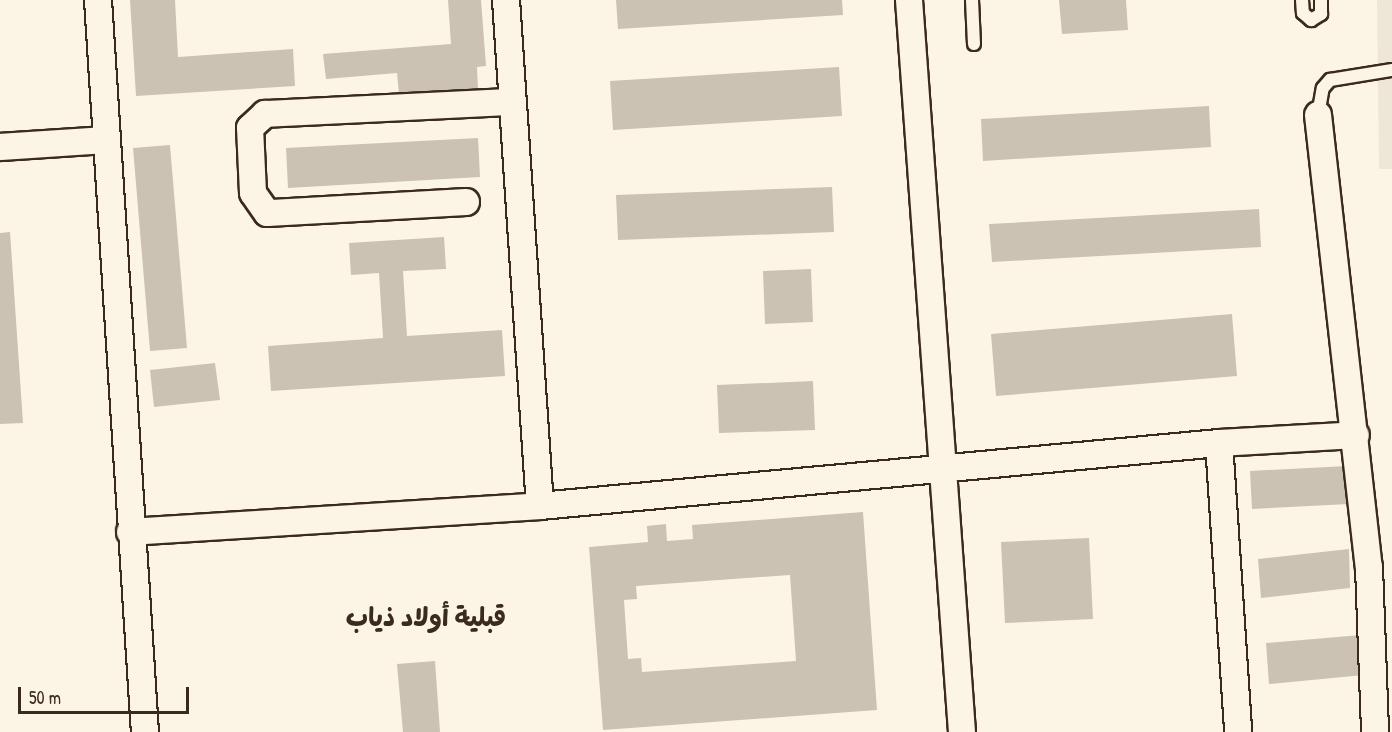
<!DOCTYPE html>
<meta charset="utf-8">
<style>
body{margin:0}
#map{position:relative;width:1392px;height:732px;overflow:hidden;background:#fcf5e5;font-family:"Patrick Hand","Playpen Sans Arabic",sans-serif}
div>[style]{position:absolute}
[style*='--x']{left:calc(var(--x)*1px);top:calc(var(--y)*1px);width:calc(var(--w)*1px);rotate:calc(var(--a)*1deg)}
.built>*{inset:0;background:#eee6d6}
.building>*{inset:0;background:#ccc2b3}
.roads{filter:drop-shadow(2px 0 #3b2a1e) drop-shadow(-2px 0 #3b2a1e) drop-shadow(0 2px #3b2a1e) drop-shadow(0 -2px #3b2a1e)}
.lane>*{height:12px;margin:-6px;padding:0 6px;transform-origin:6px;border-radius:6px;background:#fcf5e5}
.street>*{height:26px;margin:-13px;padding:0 13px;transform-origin:13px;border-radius:13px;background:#fcf5e5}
span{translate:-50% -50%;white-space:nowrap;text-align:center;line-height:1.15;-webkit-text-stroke:5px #fcf5e5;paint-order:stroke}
.district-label{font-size:26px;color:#3b2a1e;font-weight:700}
.scale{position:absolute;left:18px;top:687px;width:171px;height:27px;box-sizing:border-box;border:3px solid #3b2a1e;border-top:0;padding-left:8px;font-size:18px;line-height:21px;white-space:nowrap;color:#3b2a1e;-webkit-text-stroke:4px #fcf5e5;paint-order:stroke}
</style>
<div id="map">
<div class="built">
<i style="clip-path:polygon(1377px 0,1392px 0,1392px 169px,1379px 169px)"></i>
</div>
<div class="building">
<i style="clip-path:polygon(130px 0,175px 0,178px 57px,293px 49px,295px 86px,136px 96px)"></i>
<i style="clip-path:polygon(448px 0,481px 0,486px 66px,477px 67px,478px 89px,399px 95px,397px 73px,326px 79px,323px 54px,451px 44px)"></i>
<i style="clip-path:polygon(616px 0,842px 0,843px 15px,618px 29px)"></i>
<i style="clip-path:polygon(1059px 0,1126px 0,1128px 30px,1062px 34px)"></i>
<i style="clip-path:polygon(839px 67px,842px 116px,613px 130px,610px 81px)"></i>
<i style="clip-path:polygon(1209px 106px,1211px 147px,983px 161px,981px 119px)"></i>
<i style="clip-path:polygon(478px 138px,480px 177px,288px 188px,286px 148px)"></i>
<i style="clip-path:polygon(170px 145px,187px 348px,150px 351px,133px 148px)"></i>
<i style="clip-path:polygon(832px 187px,834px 232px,618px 240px,616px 195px)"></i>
<i style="clip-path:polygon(1259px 209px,1261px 247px,992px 262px,989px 224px)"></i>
<i style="clip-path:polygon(10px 232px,23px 423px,0 424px,0 233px)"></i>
<i style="clip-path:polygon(444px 237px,446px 269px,403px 271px,407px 336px,502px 330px,505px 376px,271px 391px,268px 346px,383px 338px,379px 273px,351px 275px,349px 243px)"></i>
<i style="clip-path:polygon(811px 269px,813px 322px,765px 324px,763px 271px)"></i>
<i style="clip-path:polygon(1232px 314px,1237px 376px,996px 396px,991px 334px)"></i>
<i style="clip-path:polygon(215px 363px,220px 400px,154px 407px,150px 370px)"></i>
<i style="clip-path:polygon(813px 381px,815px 430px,719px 433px,717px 385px)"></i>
<i style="clip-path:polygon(1347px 466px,1349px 504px,1252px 509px,1250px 471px)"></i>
<i style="clip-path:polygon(evenodd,863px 512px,877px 710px,603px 730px,589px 547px,648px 542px,647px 526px,666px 524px,667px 541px,693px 539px,692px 525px,863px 512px,790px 575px,796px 661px,642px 672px,641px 658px,628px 659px,624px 600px,637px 599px,636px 586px,790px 575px)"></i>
<i style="clip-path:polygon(1089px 538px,1093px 619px,1005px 623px,1001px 542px)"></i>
<i style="clip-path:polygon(1349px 549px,1350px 588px,1261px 598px,1258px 559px)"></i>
<i style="clip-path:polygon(1361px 635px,1364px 675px,1269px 684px,1266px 643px)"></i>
<i style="clip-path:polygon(435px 661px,440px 732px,403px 732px,397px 664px)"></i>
</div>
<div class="roads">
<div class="lane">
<i style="--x:972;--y:0;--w:44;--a:87.4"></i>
<i style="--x:1302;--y:0;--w:13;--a:86"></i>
<i style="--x:1303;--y:13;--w:11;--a:41"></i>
<i style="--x:1311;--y:20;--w:12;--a:-31"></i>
<i style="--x:1321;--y:14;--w:14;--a:-90"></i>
<i style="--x:1318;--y:115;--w:27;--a:-80"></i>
<i style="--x:1323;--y:88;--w:11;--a:-49"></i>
<i style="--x:1330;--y:80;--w:63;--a:-9.2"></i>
</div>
<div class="street">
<i style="--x:98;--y:0;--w:734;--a:86.33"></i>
<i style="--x:506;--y:0;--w:507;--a:86.16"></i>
<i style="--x:909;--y:0;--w:734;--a:85.86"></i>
<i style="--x:1318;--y:115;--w:455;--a:83.6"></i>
<i style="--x:1369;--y:567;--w:165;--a:87.9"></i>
<i style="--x:0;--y:147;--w:105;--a:-3.8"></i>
<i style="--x:466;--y:202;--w:199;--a:176.8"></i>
<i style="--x:267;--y:213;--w:24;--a:-125"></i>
<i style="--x:253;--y:193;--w:65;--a:-92.6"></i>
<i style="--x:250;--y:128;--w:21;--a:-43"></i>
<i style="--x:265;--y:114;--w:246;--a:-2.8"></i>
<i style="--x:1219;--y:443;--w:290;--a:86.2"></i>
<i style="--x:130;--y:532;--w:411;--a:-3.6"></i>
<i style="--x:540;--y:506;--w:682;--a:-5.3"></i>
<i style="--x:1219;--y:443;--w:137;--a:-3.3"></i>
</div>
</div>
<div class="district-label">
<span style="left:426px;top:617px">قبلية أولاد ذياب</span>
</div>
<div class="scale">50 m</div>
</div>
